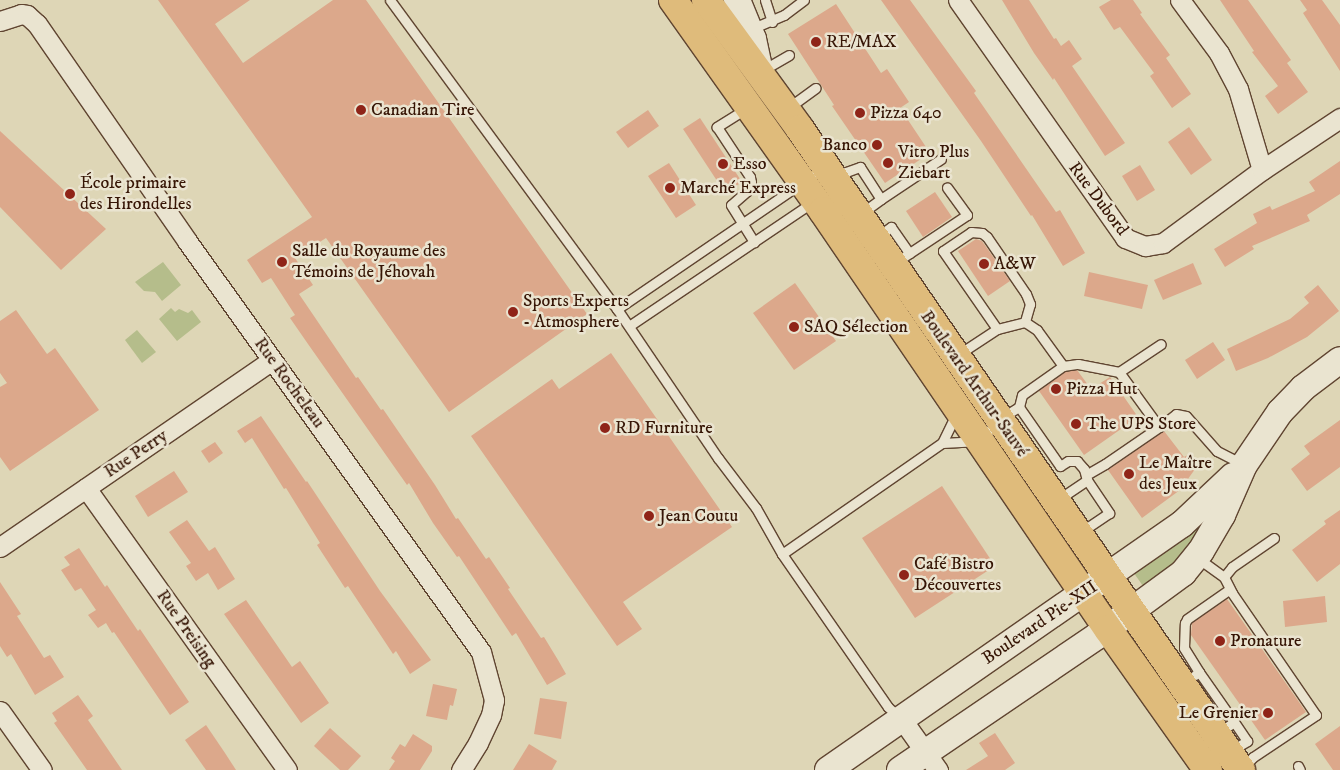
<!DOCTYPE html>
<meta charset="utf-8">
<style>
body{margin:0}
#map{position:relative;width:1340px;height:770px;overflow:hidden;background:#ded6b6;font-family:"IM FELL DW Pica",serif}
div>[style]{position:absolute}
[style*='--x']{left:calc(var(--x)*1px);top:calc(var(--y)*1px);width:calc(var(--w)*1px);rotate:calc(var(--a)*1deg)}
.green>*{inset:0;background:#b5bd8b}
.building>*{inset:0;background:#dca88b}
.roads{filter:drop-shadow(1px 0 #604531) drop-shadow(-1px 0 #604531) drop-shadow(0 1px #604531) drop-shadow(0 -1px #604531)}
.lane>*{height:9px;margin:-4.5px;padding:0 4.5px;transform-origin:4.5px;border-radius:4.5px;background:#eae4d0}
.street>*{height:19px;margin:-9.5px;padding:0 9.5px;transform-origin:9.5px;border-radius:9.5px;background:#eae4d0}
.secondary>*{height:26px;margin:-13px;padding:0 13px;transform-origin:13px;border-radius:13px;background:#eae4d0}
.primary>*{height:28px;margin:-14px;padding:0 14px;transform-origin:14px;border-radius:14px;background:#dfbb7b}
.dots>*{width:14px;height:14px;translate:-50% -50%;box-sizing:border-box;border:2px solid #eae4d0;border-radius:50%}
span{translate:-50% -50%;white-space:nowrap;text-align:center;line-height:1.15;-webkit-text-stroke:5px #eae4d0;paint-order:stroke}
.poi-label{font-size:18px;color:#361505}
.left{translate:0 -50%;text-align:left}
.right{translate:-100% -50%;text-align:right}
.street-label{font-size:18px;color:#361505}
</style>
<div id="map">
<div class="green">
<i style="clip-path:polygon(163px 262px,181px 285px,162px 301px,155px 292px,144px 291px,135px 282px)"></i>
<i style="clip-path:polygon(171px 308px,175px 312px,179px 309px,188px 313px,192px 310px,201px 322px,177px 341px,159px 319px)"></i>
<i style="clip-path:polygon(137px 330px,156px 352px,142px 363px,125px 340px)"></i>
<i style="clip-path:polygon(1207px 519px,1178px 561px,1143px 586px,1131px 569px)"></i>
</div>
<div class="building">
<i style="clip-path:polygon(158px 0,250px 0,215px 24px,243px 63px,333px 0,366px 0,587px 314px,449px 412px,326px 238px,295px 258px,313px 285px,299px 294px,356px 378px,358px 377px,381px 410px,383px 409px,435px 485px,456px 519px,458px 518px,486px 559px,489px 557px,510px 588px,508px 589px,541px 638px,544px 637px,558px 660px,566px 674px,547px 685px,516px 633px,512px 636px,459px 556px,457px 557px,433px 523px,409px 483px,407px 485px,308px 344px,290px 318px,295px 315px,271px 278px,262px 283px,247px 260px,312px 217px)"></i>
<i style="clip-path:polygon(881px 0,910px 0,976px 91px,974px 93px,1056px 212px,1060px 210px,1085px 253px,1063px 266px,1032px 215px,1031px 216px,981px 141px)"></i>
<i style="clip-path:polygon(1002px 0,1029px 0,1054px 39px,1056px 38px,1061px 46px,1069px 40px,1082px 59px,1072px 66px,1125px 143px,1105px 156px,1054px 78px,1053px 80px,1034px 53px)"></i>
<i style="clip-path:polygon(1111px 0,1133px 0,1142px 13px,1140px 14px,1170px 55px,1166px 58px,1191px 94px,1172px 108px,1150px 76px,1154px 73px,1120px 27px,1114px 30px,1099px 7px)"></i>
<i style="clip-path:polygon(1220px 0,1248px 0,1291px 60px,1287px 63px,1308px 92px,1278px 114px,1265px 96px,1278px 86px,1252px 52px,1254px 51px)"></i>
<i style="clip-path:polygon(1300px 0,1322px 0,1340px 25px,1340px 71px,1303px 13px,1307px 10px)"></i>
<i style="clip-path:polygon(836px 4px,881px 73px,887px 69px,909px 102px,900px 108px,930px 153px,885px 183px,832px 106px,834px 105px,788px 34px)"></i>
<i style="clip-path:polygon(648px 110px,659px 126px,628px 148px,616px 132px)"></i>
<i style="clip-path:polygon(700px 118px,742px 182px,725px 193px,683px 129px)"></i>
<i style="clip-path:polygon(1189px 127px,1212px 160px,1191px 175px,1168px 142px)"></i>
<i style="clip-path:polygon(0 131px,106px 229px,61px 270px,0 207px)"></i>
<i style="clip-path:polygon(1340px 161px,1340px 194px,1307px 215px,1310px 221px,1252px 246px,1254px 249px,1225px 267px,1214px 249px,1257px 223px,1253px 214px,1270px 206px,1272px 210px,1315px 191px,1309px 182px)"></i>
<i style="clip-path:polygon(669px 163px,696px 205px,676px 218px,648px 176px)"></i>
<i style="clip-path:polygon(1140px 165px,1155px 190px,1137px 201px,1122px 176px)"></i>
<i style="clip-path:polygon(935px 192px,952px 217px,923px 237px,906px 211px)"></i>
<i style="clip-path:polygon(976px 239px,982px 241px,1010px 281px,988px 296px,958px 251px)"></i>
<i style="clip-path:polygon(1193px 263px,1202px 284px,1163px 300px,1154px 280px)"></i>
<i style="clip-path:polygon(1089px 272px,1148px 285px,1142px 309px,1084px 296px)"></i>
<i style="clip-path:polygon(795px 283px,836px 341px,794px 370px,753px 313px)"></i>
<i style="clip-path:polygon(1318px 285px,1339px 311px,1307px 337px,1268px 358px,1236px 371px,1227px 349px,1290px 319px,1309px 303px,1304px 297px)"></i>
<i style="clip-path:polygon(16px 310px,47px 354px,55px 348px,99px 410px,10px 471px,0 457px,0 387px,7px 383px,0 373px,0 321px)"></i>
<i style="clip-path:polygon(1213px 342px,1225px 360px,1197px 379px,1185px 360px)"></i>
<i style="clip-path:polygon(611px 353px,732px 527px,623px 602px,642px 629px,617px 646px,471px 436px,552px 379px,559px 389px)"></i>
<i style="clip-path:polygon(1077px 370px,1091px 389px,1110px 377px,1138px 417px,1084px 455px,1039px 391px,1065px 372px)"></i>
<i style="clip-path:polygon(261px 416px,306px 482px,307px 481px,380px 591px,431px 660px,410px 674px,396px 651px,393px 654px,348px 586px,345px 588px,317px 545px,320px 543px,286px 488px,284px 489px,252px 438px,245px 443px,237px 431px)"></i>
<i style="clip-path:polygon(1340px 420px,1340px 467px,1307px 491px,1291px 469px,1310px 454px,1304px 446px)"></i>
<i style="clip-path:polygon(1164px 431px,1184px 457px,1191px 453px,1198px 465px,1180px 490px,1142px 518px,1108px 470px)"></i>
<i style="clip-path:polygon(215px 442px,223px 453px,209px 463px,201px 451px)"></i>
<i style="clip-path:polygon(174px 471px,188px 492px,148px 517px,135px 496px)"></i>
<i style="clip-path:polygon(942px 486px,995px 566px,915px 618px,862px 538px)"></i>
<i style="clip-path:polygon(1340px 510px,1340px 564px,1317px 582px,1292px 550px,1326px 524px,1324px 521px)"></i>
<i style="clip-path:polygon(187px 520px,209px 551px,215px 547px,235px 579px,218px 590px,208px 573px,196px 581px,186px 566px,191px 563px,169px 532px)"></i>
<i style="clip-path:polygon(79px 548px,105px 587px,107px 585px,138px 631px,140px 629px,189px 702px,170px 715px,114px 632px,112px 633px,106px 623px,98px 628px,88px 615px,96px 610px,81px 588px,75px 591px,61px 570px,70px 565px,64px 557px)"></i>
<i style="clip-path:polygon(0 582px,21px 614px,17px 616px,44px 658px,50px 655px,64px 677px,35px 695px,11px 654px,7px 657px,0 646px)"></i>
<i style="clip-path:polygon(1325px 596px,1327px 622px,1285px 627px,1283px 601px)"></i>
<i style="clip-path:polygon(1227px 599px,1306px 712px,1265px 740px,1191px 635px,1192px 623px)"></i>
<i style="clip-path:polygon(246px 600px,292px 667px,300px 661px,329px 703px,301px 723px,224px 614px)"></i>
<i style="clip-path:polygon(433px 684px,457px 689px,453px 706px,450px 705px,447px 720px,426px 716px)"></i>
<i style="clip-path:polygon(78px 695px,93px 716px,88px 720px,122px 770px,87px 770px,54px 723px,57px 721px,52px 713px)"></i>
<i style="clip-path:polygon(540px 698px,567px 702px,561px 739px,534px 734px)"></i>
<i style="clip-path:polygon(206px 725px,225px 753px,236px 770px,206px 770px,185px 740px)"></i>
<i style="clip-path:polygon(1340px 726px,1340px 770px,1333px 770px,1315px 744px)"></i>
<i style="clip-path:polygon(330px 728px,361px 756px,348px 770px,340px 770px,314px 746px)"></i>
<i style="clip-path:polygon(995px 733px,1015px 763px,1005px 770px,966px 770px,988px 756px,979px 743px)"></i>
<i style="clip-path:polygon(413px 734px,432px 746px,432px 751px,420px 770px,389px 770px,395px 761px,391px 758px,400px 744px,405px 747px)"></i>
<i style="clip-path:polygon(529px 744px,557px 761px,552px 770px,513px 770px)"></i>
</div>
<div class="roads">
<div class="lane">
<i style="--x:390;--y:0;--w:383;--a:53.7"></i>
<i style="--x:617;--y:309;--w:180;--a:55.9"></i>
<i style="--x:718;--y:458;--w:63;--a:52.8"></i>
<i style="--x:756;--y:508;--w:53;--a:60.5"></i>
<i style="--x:782;--y:554;--w:186;--a:55.3"></i>
<i style="--x:888;--y:707;--w:15;--a:42"></i>
<i style="--x:765;--y:0;--w:23;--a:72"></i>
<i style="--x:751;--y:29;--w:36;--a:-23"></i>
<i style="--x:784;--y:15;--w:25;--a:-37"></i>
<i style="--x:763;--y:70;--w:30;--a:-30"></i>
<i style="--x:747;--y:108;--w:36;--a:148"></i>
<i style="--x:717;--y:127;--w:60;--a:56.6"></i>
<i style="--x:750;--y:177;--w:5;--a:79"></i>
<i style="--x:751;--y:182;--w:10;--a:114"></i>
<i style="--x:747;--y:191;--w:21;--a:139"></i>
<i style="--x:731;--y:205;--w:44;--a:58.1"></i>
<i style="--x:788;--y:108;--w:34;--a:-36"></i>
<i style="--x:840;--y:180;--w:10;--a:-53"></i>
<i style="--x:846;--y:172;--w:15;--a:-20"></i>
<i style="--x:860;--y:167;--w:38;--a:57"></i>
<i style="--x:881;--y:199;--w:24;--a:144"></i>
<i style="--x:881;--y:199;--w:72;--a:-33.7"></i>
<i style="--x:878;--y:236;--w:16;--a:-35"></i>
<i style="--x:891;--y:227;--w:32;--a:55"></i>
<i style="--x:896;--y:262;--w:85;--a:-33.5"></i>
<i style="--x:967;--y:215;--w:34;--a:-126"></i>
<i style="--x:617;--y:309;--w:250;--a:-34.3"></i>
<i style="--x:629;--y:326;--w:222;--a:-34"></i>
<i style="--x:997;--y:329;--w:95;--a:-124.7"></i>
<i style="--x:943;--y:251;--w:34;--a:-34"></i>
<i style="--x:971;--y:232;--w:11;--a:5"></i>
<i style="--x:982;--y:233;--w:6;--a:39"></i>
<i style="--x:987;--y:237;--w:69;--a:55.6"></i>
<i style="--x:1026;--y:294;--w:11;--a:68"></i>
<i style="--x:1030;--y:304;--w:19;--a:106"></i>
<i style="--x:1063;--y:366;--w:15;--a:-8"></i>
<i style="--x:1078;--y:364;--w:42;--a:11"></i>
<i style="--x:1119;--y:372;--w:68;--a:54"></i>
<i style="--x:1159;--y:427;--w:65;--a:145.6"></i>
<i style="--x:1105;--y:464;--w:22;--a:150"></i>
<i style="--x:1119;--y:372;--w:50;--a:-33.7"></i>
<i style="--x:1019;--y:407;--w:72;--a:55.2"></i>
<i style="--x:1060;--y:466;--w:9;--a:-32"></i>
<i style="--x:1068;--y:461;--w:9;--a:0"></i>
<i style="--x:1077;--y:461;--w:11;--a:49"></i>
<i style="--x:1084;--y:469;--w:11;--a:75"></i>
<i style="--x:1159;--y:427;--w:21;--a:-37"></i>
<i style="--x:1176;--y:414;--w:10;--a:11"></i>
<i style="--x:1186;--y:416;--w:47;--a:48.5"></i>
<i style="--x:1217;--y:451;--w:28;--a:27"></i>
<i style="--x:942;--y:443;--w:32;--a:-64"></i>
<i style="--x:1059;--y:499;--w:34;--a:-34"></i>
<i style="--x:1087;--y:480;--w:40;--a:56"></i>
<i style="--x:1109;--y:513;--w:34;--a:146"></i>
<i style="--x:782;--y:554;--w:195;--a:-34.8"></i>
<i style="--x:942;--y:443;--w:38;--a:-3"></i>
<i style="--x:980;--y:441;--w:28;--a:-49"></i>
<i style="--x:998;--y:420;--w:25;--a:-32"></i>
<i style="--x:1019;--y:407;--w:12;--a:-76"></i>
<i style="--x:1022;--y:395;--w:50;--a:-35.3"></i>
<i style="--x:1063;--y:366;--w:44;--a:-125.8"></i>
<i style="--x:1037;--y:330;--w:14;--a:-146"></i>
<i style="--x:1025;--y:322;--w:29;--a:166"></i>
<i style="--x:997;--y:329;--w:45;--a:146.7"></i>
<i style="--x:1199;--y:559;--w:31;--a:36"></i>
<i style="--x:1224;--y:577;--w:18;--a:63"></i>
<i style="--x:1232;--y:593;--w:148;--a:55.5"></i>
<i style="--x:1316;--y:715;--w:76;--a:146.3"></i>
<i style="--x:1253;--y:757;--w:15;--a:132"></i>
<i style="--x:1224;--y:577;--w:13;--a:-51"></i>
<i style="--x:1232;--y:567;--w:51;--a:-34.6"></i>
<i style="--x:1199;--y:672;--w:28;--a:-122"></i>
<i style="--x:1184;--y:648;--w:25;--a:-88"></i>
<i style="--x:1185;--y:623;--w:4;--a:-63"></i>
<i style="--x:1187;--y:619;--w:52;--a:-34.9"></i>
<i style="--x:1195;--y:675;--w:5;--a:-37"></i>
<i style="--x:1199;--y:672;--w:61;--a:55"></i>
<i style="--x:1234;--y:722;--w:19;--a:145"></i>
<i style="--x:1230;--y:751;--w:20;--a:-30"></i>
<i style="--x:1247;--y:741;--w:23;--a:-124"></i>
<i style="--x:1298;--y:766;--w:4;--a:63"></i>
</div>
<div class="street">
<i style="--x:958;--y:0;--w:291;--a:54.9"></i>
<i style="--x:1125;--y:238;--w:22;--a:22"></i>
<i style="--x:1145;--y:246;--w:18;--a:-9"></i>
<i style="--x:1163;--y:243;--w:123;--a:-36.4"></i>
<i style="--x:1262;--y:170;--w:94;--a:-33.7"></i>
<i style="--x:1180;--y:0;--w:66;--a:53.7"></i>
<i style="--x:1219;--y:53;--w:41;--a:62.2"></i>
<i style="--x:1238;--y:89;--w:84;--a:73.5"></i>
<i style="--x:0;--y:21;--w:22;--a:-18"></i>
<i style="--x:21;--y:14;--w:6;--a:9"></i>
<i style="--x:27;--y:15;--w:13;--a:42"></i>
<i style="--x:37;--y:24;--w:264;--a:55.3"></i>
<i style="--x:187;--y:241;--w:505;--a:54.42"></i>
<i style="--x:481;--y:652;--w:50;--a:74.8"></i>
<i style="--x:494;--y:700;--w:15;--a:101"></i>
<i style="--x:491;--y:715;--w:31;--a:115"></i>
<i style="--x:478;--y:743;--w:32;--a:122"></i>
<i style="--x:86;--y:488;--w:346;--a:54.5"></i>
<i style="--x:0;--y:547;--w:330;--a:-34.5"></i>
<i style="--x:0;--y:711;--w:72;--a:54.6"></i>
<i style="--x:901;--y:718;--w:64;--a:54.6"></i>
</div>
<div class="secondary">
<i style="--x:737;--y:0;--w:42;--a:67.7"></i>
<i style="--x:753;--y:39;--w:34;--a:78"></i>
<i style="--x:828;--y:770;--w:431;--a:-34.8"></i>
<i style="--x:1182;--y:524;--w:70;--a:-43.3"></i>
<i style="--x:900;--y:770;--w:238;--a:-34.2"></i>
<i style="--x:1097;--y:636;--w:107;--a:-36.2"></i>
<i style="--x:1183;--y:573;--w:28;--a:-51"></i>
<i style="--x:1201;--y:551;--w:42;--a:-59.7"></i>
<i style="--x:1222;--y:515;--w:55;--a:-66.3"></i>
<i style="--x:1244;--y:465;--w:64;--a:-55.8"></i>
<i style="--x:1280;--y:412;--w:33;--a:-46"></i>
<i style="--x:1303;--y:388;--w:46;--a:-37.1"></i>
</div>
<div class="primary">
<i style="--x:673;--y:0;--w:259;--a:54.6"></i>
<i style="--x:823;--y:211;--w:506;--a:55.71"></i>
<i style="--x:1108;--y:629;--w:173;--a:54.7"></i>
<i style="--x:706;--y:0;--w:160;--a:53.9"></i>
<i style="--x:800;--y:129;--w:778;--a:55.47"></i>
</div>
</div>
<div class="dots">
<i style="left:816px;top:42px;background:#8f2418"></i>
<i style="left:361px;top:110px;background:#8f2418"></i>
<i style="left:860px;top:113px;background:#8f2418"></i>
<i style="left:877px;top:145px;background:#8f2418"></i>
<i style="left:888px;top:163px;background:#8f2418"></i>
<i style="left:723px;top:164px;background:#8f2418"></i>
<i style="left:670px;top:188px;background:#8f2418"></i>
<i style="left:70px;top:194px;background:#8f2418"></i>
<i style="left:282px;top:262px;background:#8f2418"></i>
<i style="left:984px;top:264px;background:#8f2418"></i>
<i style="left:513px;top:312px;background:#8f2418"></i>
<i style="left:794px;top:327px;background:#8f2418"></i>
<i style="left:1056px;top:389px;background:#8f2418"></i>
<i style="left:1076px;top:424px;background:#8f2418"></i>
<i style="left:605px;top:428px;background:#8f2418"></i>
<i style="left:1129px;top:474px;background:#8f2418"></i>
<i style="left:649px;top:516px;background:#8f2418"></i>
<i style="left:904px;top:575px;background:#8f2418"></i>
<i style="left:1220px;top:641px;background:#8f2418"></i>
<i style="left:1268px;top:713px;background:#8f2418"></i>
</div>
<div class="poi-label">
<span class="left" style="left:826px;top:42px">RE/MAX</span>
<span class="left" style="left:371px;top:110px">Canadian Tire</span>
<span class="left" style="left:870px;top:113px">Pizza 640</span>
<span class="right" style="left:867px;top:145px">Banco</span>
<span class="left" style="left:898px;top:163px">Vitro Plus<br>Ziebart</span>
<span class="left" style="left:733px;top:164px">Esso</span>
<span class="left" style="left:80px;top:194px">École primaire<br>des Hirondelles</span>
<span class="left" style="left:680px;top:188px">Marché Express</span>
<span class="left" style="left:292px;top:262px">Salle du Royaume des<br>Témoins de Jéhovah</span>
<span class="left" style="left:994px;top:264px">A&amp;W</span>
<span class="left" style="left:523px;top:312px">Sports Experts<br>- Atmosphere</span>
<span class="left" style="left:804px;top:327px">SAQ Sélection</span>
<span class="left" style="left:1066px;top:389px">Pizza Hut</span>
<span class="left" style="left:1086px;top:424px">The UPS Store</span>
<span class="left" style="left:615px;top:428px">RD Furniture</span>
<span class="left" style="left:1139px;top:474px">Le Maître<br>des Jeux</span>
<span class="left" style="left:659px;top:516px">Jean Coutu</span>
<span class="left" style="left:914px;top:575px">Café Bistro<br>Découvertes</span>
<span class="left" style="left:1230px;top:641px">Pronature</span>
<span class="right" style="left:1258px;top:713px">Le Grenier</span>
</div>
<div class="street-label">
<span style="left:1098px;top:199px;rotate:53deg">Rue Dubord</span>
<span style="left:289px;top:383px;rotate:54deg">Rue Rocheleau</span>
<span style="left:974px;top:384px;rotate:55deg">Boulevard Arthur-Sauvé</span>
<span style="left:136px;top:454px;rotate:-34deg">Rue Perry</span>
<span style="left:1040px;top:623px;rotate:-34deg">Boulevard Pie-XII</span>
<span style="left:186px;top:629px;rotate:55deg">Rue Preising</span>
</div>
</div>
